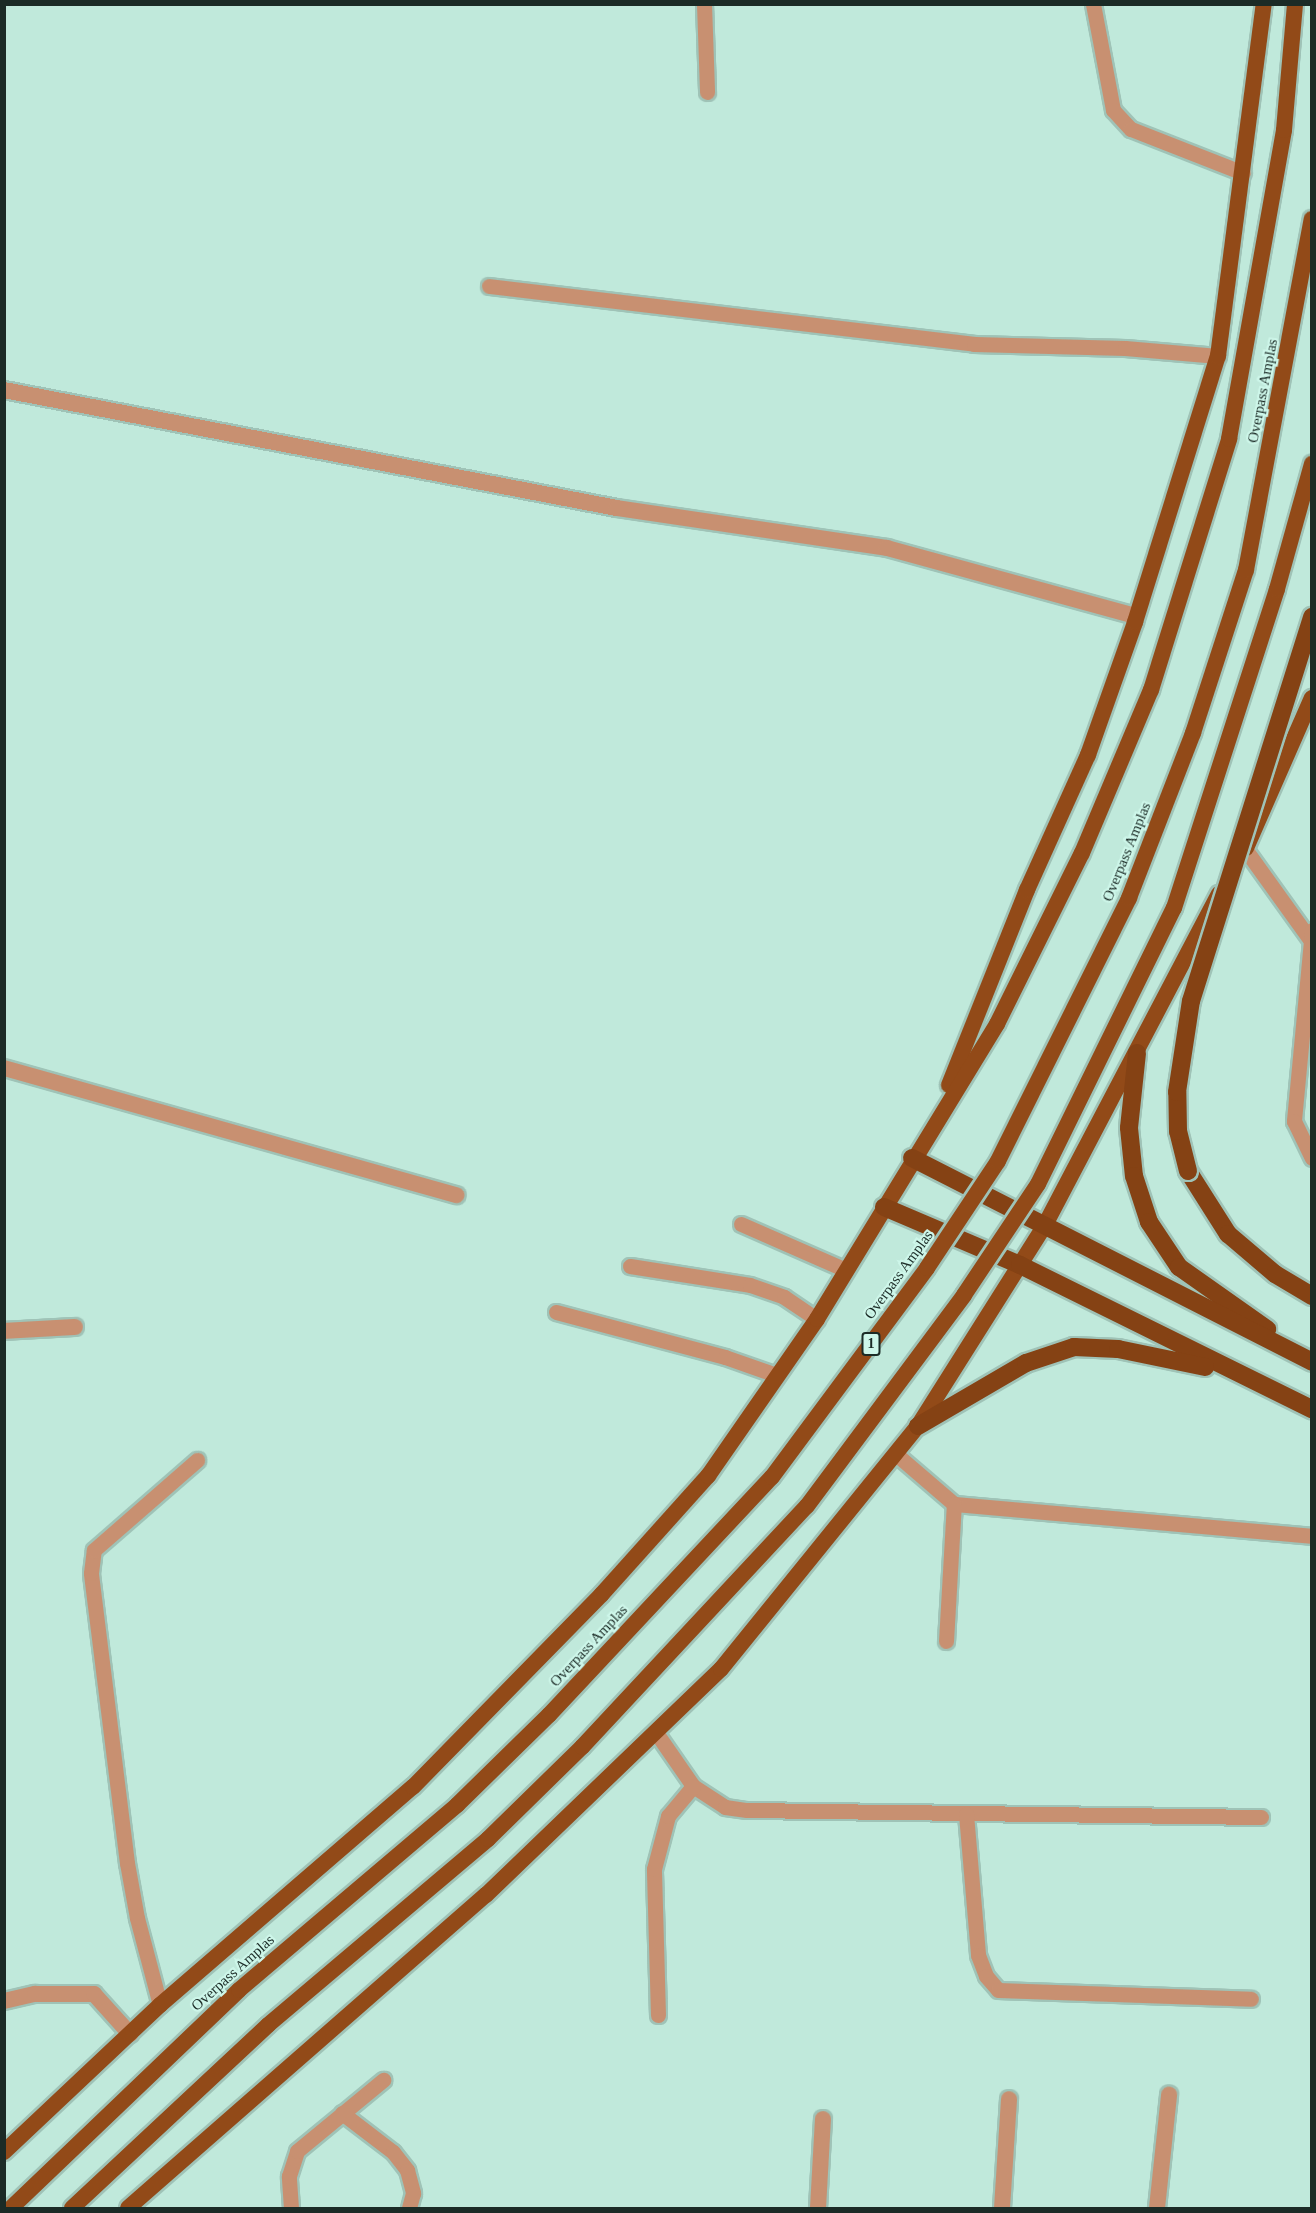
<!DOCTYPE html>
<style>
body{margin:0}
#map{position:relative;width:1316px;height:2213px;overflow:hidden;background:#c0e9db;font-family:Georgia,serif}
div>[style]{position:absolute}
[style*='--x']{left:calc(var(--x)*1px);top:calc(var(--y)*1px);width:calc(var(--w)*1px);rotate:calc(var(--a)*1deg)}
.roads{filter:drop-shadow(2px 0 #9fc3b7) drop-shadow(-2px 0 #9fc3b7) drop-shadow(0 2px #9fc3b7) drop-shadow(0 -2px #9fc3b7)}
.service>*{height:15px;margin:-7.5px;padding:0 7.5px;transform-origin:7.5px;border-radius:7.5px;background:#c89071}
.minor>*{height:16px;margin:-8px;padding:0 8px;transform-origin:8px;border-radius:8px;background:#c89071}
.trunk>*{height:16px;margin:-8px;padding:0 8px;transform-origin:8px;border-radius:8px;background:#924a18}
.motorway>*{height:18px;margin:-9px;padding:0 9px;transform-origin:9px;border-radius:9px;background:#854214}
.bridges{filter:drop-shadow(2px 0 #9fc3b7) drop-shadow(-2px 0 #9fc3b7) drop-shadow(0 2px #9fc3b7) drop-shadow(0 -2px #9fc3b7)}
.trunk-bridge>*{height:16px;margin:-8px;padding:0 8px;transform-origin:8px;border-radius:8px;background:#924a18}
.motorway-bridge>*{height:18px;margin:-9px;padding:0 9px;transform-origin:9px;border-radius:9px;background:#854214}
span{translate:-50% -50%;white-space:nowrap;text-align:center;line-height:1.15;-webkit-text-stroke:4.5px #cdf6e9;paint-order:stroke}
.shield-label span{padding:2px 4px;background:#cdf6e9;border:2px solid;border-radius:4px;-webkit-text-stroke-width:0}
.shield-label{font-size:14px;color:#1b2b26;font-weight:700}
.street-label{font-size:15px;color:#1b2b26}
.frame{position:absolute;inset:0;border:6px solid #1b2b26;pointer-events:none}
</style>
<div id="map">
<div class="roads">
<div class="service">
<i style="--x:704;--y:4;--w:88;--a:88"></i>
<i style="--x:1093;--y:4;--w:108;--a:79.3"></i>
<i style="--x:1113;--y:110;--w:26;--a:47"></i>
<i style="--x:1131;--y:129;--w:120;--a:21.4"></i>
<i style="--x:489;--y:286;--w:488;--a:6.8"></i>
<i style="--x:974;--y:344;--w:151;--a:1.5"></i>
<i style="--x:1125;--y:348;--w:93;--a:4.9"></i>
<i style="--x:1245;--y:849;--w:110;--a:54.3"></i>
<i style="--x:1312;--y:930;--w:192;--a:95.4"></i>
<i style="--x:1294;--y:1121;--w:41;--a:64.1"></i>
<i style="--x:741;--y:1224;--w:115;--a:23.7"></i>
<i style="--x:630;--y:1266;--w:121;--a:9"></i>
<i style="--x:750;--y:1285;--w:36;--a:19"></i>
<i style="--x:784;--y:1297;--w:40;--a:34"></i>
<i style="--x:556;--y:1312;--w:175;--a:14.9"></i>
<i style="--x:725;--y:1357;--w:54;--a:19.4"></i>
<i style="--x:897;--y:1455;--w:75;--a:40.7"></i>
<i style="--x:954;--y:1504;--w:359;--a:5.1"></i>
<i style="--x:946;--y:1641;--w:137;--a:-86.7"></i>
<i style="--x:657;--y:1734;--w:63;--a:55.3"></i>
<i style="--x:693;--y:1786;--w:38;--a:33"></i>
<i style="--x:725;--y:1807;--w:22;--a:8"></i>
<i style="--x:747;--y:1810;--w:514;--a:0.78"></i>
<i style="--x:966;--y:1814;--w:142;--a:85.1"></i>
<i style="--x:978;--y:1955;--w:22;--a:69"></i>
<i style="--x:986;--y:1976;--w:18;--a:49"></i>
<i style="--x:998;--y:1990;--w:253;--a:2"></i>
<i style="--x:160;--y:2005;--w:90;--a:-104.8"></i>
<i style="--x:137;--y:1918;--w:56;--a:-100.3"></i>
<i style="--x:127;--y:1863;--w:292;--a:-97.1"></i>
<i style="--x:91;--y:1573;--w:23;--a:-83"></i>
<i style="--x:94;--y:1550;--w:137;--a:-41.1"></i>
<i style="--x:658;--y:2015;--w:146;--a:-91.6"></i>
<i style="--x:654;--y:1869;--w:55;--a:-75.2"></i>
<i style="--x:668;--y:1816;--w:39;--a:-50"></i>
<i style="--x:342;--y:2113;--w:64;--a:37.4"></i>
<i style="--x:393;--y:2152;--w:23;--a:52"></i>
<i style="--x:407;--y:2170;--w:24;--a:75"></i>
<i style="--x:413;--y:2193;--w:16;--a:105"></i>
<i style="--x:291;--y:2208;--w:32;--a:-94"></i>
<i style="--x:289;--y:2176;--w:26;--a:-72"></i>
<i style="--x:297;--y:2151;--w:112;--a:-39.5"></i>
</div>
<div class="minor">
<i style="--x:4;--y:390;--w:624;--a:10.9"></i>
<i style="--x:617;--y:508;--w:273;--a:8.4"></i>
<i style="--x:887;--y:548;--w:258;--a:15.3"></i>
<i style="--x:4;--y:1068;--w:470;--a:15.7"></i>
<i style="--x:4;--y:1331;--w:71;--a:-3.2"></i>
<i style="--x:4;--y:2001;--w:32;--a:-13"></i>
<i style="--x:35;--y:1994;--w:59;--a:0"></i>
<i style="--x:94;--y:1994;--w:54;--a:48"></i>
<i style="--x:818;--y:2208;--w:89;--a:-86.8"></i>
<i style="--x:1002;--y:2208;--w:109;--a:-86.3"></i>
<i style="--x:1157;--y:2208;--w:114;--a:-83.9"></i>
</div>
<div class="trunk">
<i style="--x:1246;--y:848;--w:164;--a:-66.3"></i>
<i style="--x:949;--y:1085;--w:210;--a:-68.2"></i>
<i style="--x:1027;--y:890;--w:148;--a:-65.7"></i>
<i style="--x:1088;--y:755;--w:141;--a:-70.5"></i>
<i style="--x:1135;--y:622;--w:279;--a:-72.7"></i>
<i style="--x:1218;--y:356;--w:355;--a:-82.6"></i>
<i style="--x:4;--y:2152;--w:214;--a:-43.3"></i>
<i style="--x:160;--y:2005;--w:334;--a:-40.8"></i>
<i style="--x:413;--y:1787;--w:270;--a:-45.6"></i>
<i style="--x:602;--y:1594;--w:159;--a:-48.1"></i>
<i style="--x:708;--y:1476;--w:191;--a:-55.2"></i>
<i style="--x:817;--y:1319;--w:346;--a:-58.6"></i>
<i style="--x:997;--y:1024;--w:191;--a:-63.6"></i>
<i style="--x:1082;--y:853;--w:177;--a:-67.1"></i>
<i style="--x:1151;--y:690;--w:263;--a:-72.7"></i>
<i style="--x:1229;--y:439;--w:314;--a:-79.9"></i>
<i style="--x:1284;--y:130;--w:126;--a:-85"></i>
<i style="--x:128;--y:2208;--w:476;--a:-41.2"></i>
<i style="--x:486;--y:1895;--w:326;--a:-43.9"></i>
<i style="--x:721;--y:1669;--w:313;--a:-51"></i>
<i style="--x:918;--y:1426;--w:238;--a:-57.7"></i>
<i style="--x:1045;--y:1225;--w:374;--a:-62.3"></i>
</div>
<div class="motorway">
<i style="--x:1137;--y:1053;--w:75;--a:96.1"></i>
<i style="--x:1129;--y:1128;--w:48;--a:84.1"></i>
<i style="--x:1134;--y:1176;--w:48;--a:71.9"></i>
<i style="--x:1149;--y:1222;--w:54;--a:56.3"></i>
<i style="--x:1179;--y:1267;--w:108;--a:35.2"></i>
<i style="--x:912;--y:1158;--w:449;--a:27"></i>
<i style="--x:1188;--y:1171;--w:75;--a:57.6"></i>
<i style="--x:1228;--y:1234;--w:62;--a:40.4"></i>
<i style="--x:1275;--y:1274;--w:43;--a:30.7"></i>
<i style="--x:884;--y:1207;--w:148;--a:23.1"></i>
<i style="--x:1020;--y:1265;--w:326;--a:26.3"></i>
<i style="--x:918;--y:1426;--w:125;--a:-30.3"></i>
<i style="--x:1026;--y:1363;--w:51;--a:-18.4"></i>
<i style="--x:1074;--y:1347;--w:44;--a:2.6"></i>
<i style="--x:1118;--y:1349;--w:89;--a:11.7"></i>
</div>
</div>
<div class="bridges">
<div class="trunk-bridge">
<i style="--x:11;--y:2208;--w:315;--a:-43.7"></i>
<i style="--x:239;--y:1990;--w:286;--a:-40.3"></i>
<i style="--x:457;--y:1805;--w:129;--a:-44.4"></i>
<i style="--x:549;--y:1715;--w:326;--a:-46.9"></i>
<i style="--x:772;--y:1477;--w:260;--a:-53.4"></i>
<i style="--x:927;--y:1268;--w:128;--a:-56.4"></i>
<i style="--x:998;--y:1161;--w:294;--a:-63.5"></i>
<i style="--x:1129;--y:898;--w:177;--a:-68.8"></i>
<i style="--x:1193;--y:733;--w:171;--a:-72"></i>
<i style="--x:1246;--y:570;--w:357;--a:-79.4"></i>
<i style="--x:72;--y:2208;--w:268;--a:-43"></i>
<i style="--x:268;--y:2025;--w:288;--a:-40.2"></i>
<i style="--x:488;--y:1839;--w:132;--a:-44.4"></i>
<i style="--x:582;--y:1747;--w:330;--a:-47"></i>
<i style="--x:807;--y:1506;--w:263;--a:-53.3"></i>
<i style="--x:964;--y:1295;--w:133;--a:-56.3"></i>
<i style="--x:1038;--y:1184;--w:308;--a:-63.8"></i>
<i style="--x:1174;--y:908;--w:335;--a:-72.1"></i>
<i style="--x:1277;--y:589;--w:130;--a:-74.4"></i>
</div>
<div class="motorway-bridge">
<i style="--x:1188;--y:1171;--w:41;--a:-104"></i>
<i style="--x:1178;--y:1131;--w:39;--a:-91"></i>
<i style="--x:1177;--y:1092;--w:92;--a:-81.3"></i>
<i style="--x:1191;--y:1001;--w:403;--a:-72.5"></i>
</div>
</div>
<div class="shield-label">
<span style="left:871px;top:1344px">1</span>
</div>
<div class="street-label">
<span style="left:1263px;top:391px;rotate:-79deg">Overpass Amplas</span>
<span style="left:1127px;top:852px;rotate:-68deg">Overpass Amplas</span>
<span style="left:899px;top:1275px;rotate:-54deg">Overpass Amplas</span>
<span style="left:589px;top:1646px;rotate:-47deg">Overpass Amplas</span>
<span style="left:233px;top:1973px;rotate:-42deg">Overpass Amplas</span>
</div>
<div class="frame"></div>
</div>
